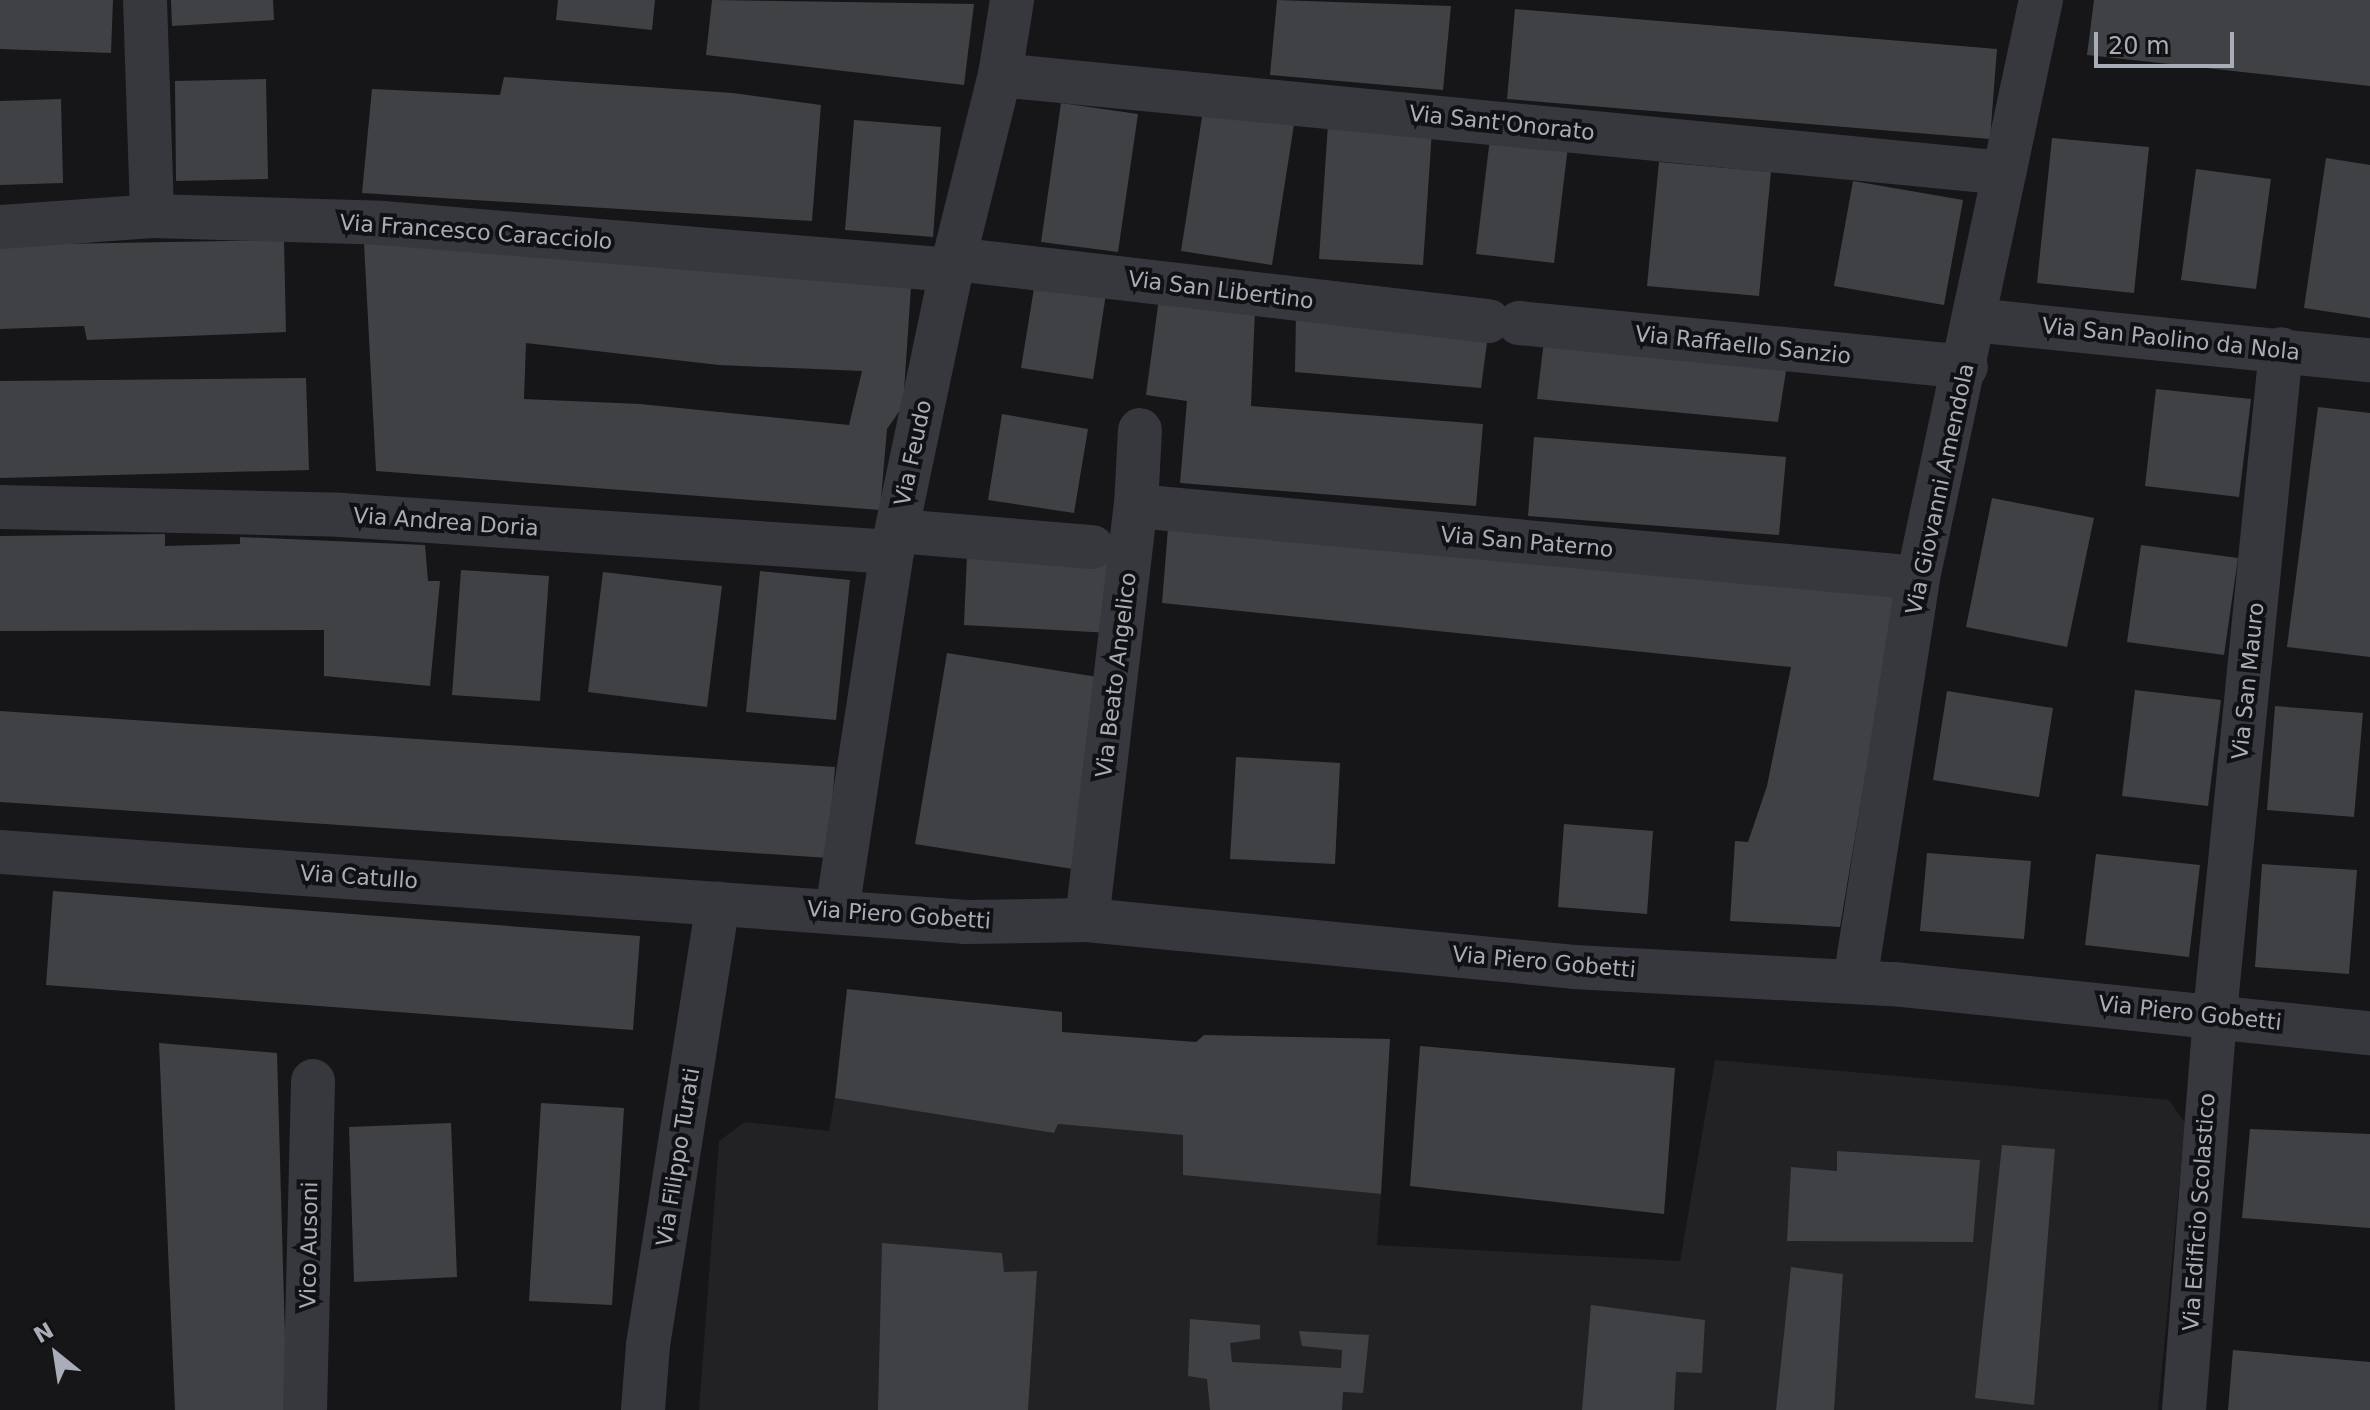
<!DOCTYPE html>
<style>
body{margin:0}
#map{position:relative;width:2370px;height:1410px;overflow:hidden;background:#161618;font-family:"DejaVu Sans",sans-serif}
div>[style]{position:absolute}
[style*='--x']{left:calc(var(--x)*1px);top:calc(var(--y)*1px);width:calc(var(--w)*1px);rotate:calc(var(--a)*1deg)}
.built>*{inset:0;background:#222225}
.building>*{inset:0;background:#404145}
.minor>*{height:44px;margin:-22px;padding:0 22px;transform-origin:22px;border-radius:22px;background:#37383d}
span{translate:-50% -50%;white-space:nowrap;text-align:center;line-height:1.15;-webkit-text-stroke:8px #111113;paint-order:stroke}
.street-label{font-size:22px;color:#a8adb8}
.north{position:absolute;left:16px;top:1314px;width:80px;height:80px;-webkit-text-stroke:6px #111113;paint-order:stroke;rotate:330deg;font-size:22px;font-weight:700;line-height:32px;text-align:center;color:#a8adb8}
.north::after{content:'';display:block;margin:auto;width:28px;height:36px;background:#a8adb8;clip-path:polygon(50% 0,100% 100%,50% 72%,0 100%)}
.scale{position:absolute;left:2094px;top:32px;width:140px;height:36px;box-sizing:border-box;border:4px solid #a8adb8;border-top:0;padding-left:10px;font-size:24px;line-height:28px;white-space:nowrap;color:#a8adb8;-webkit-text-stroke:6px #111113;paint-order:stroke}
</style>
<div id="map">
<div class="built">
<i style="clip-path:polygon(1715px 1060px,2169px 1100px,2185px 1123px,2158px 1410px,699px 1410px,719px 1141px,745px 1122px,829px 1131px,835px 1098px,1054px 1133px,1058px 1124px,1183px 1135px,1183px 1174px,1381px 1194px,1377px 1245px,1680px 1261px)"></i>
</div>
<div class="building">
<i style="clip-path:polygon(0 0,113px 0,111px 53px,0 49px)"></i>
<i style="clip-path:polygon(171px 0,273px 0,274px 20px,172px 26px)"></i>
<i style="clip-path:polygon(558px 0,655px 0,652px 30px,556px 20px)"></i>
<i style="clip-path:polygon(712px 0,974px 4px,964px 85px,706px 55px)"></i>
<i style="clip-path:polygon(1277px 0,1451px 6px,1443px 90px,1270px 75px)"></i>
<i style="clip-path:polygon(2094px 0,2370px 0,2370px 86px,2087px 55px)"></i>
<i style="clip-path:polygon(1515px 9px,1997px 49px,1990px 139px,1507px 99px)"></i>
<i style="clip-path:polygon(504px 77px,733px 93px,821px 105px,812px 221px,362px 193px,372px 89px,500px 95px)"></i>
<i style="clip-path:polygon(266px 79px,268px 179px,176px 181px,175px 81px)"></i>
<i style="clip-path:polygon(1205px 98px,1296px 112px,1272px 265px,1181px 251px)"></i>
<i style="clip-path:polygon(61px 99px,63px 183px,0 185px,0 101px)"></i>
<i style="clip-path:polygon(1061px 103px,1138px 114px,1118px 252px,1041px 242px)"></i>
<i style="clip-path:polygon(854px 120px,941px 127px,933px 237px,845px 230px)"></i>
<i style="clip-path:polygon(1328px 124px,1432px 130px,1423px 265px,1319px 259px)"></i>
<i style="clip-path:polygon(1490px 138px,1568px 146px,1554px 263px,1476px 254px)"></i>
<i style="clip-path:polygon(2052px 138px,2149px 147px,2134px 293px,2037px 283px)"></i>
<i style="clip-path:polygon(2326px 158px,2370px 165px,2370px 318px,2304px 308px)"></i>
<i style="clip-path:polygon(1659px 162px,1771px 172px,1759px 296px,1647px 286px)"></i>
<i style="clip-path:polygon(2196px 169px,2271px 179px,2256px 289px,2181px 280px)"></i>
<i style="clip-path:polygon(1853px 181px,1963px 200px,1944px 305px,1834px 286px)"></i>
<i style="clip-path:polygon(284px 240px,286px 332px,87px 340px,84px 326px,0 329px,0 245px)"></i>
<i style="clip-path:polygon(evenodd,364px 243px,911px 287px,903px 406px,887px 429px,880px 510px,376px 471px,364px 243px,526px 343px,719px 365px,862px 371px,849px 425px,640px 404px,524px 399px,526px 343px)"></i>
<i style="clip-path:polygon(1036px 276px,1107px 287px,1093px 379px,1021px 368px)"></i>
<i style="clip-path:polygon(1159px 298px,1255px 309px,1251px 406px,1483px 424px,1476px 506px,1180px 483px,1187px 401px,1146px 395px)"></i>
<i style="clip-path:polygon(1296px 313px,1489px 327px,1481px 388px,1295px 372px)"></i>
<i style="clip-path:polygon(1545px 332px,1789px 352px,1778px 422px,1537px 399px)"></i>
<i style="clip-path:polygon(306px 378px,309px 470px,0 478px,0 381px)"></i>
<i style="clip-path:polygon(2156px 389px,2251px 399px,2239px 497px,2145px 486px)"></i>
<i style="clip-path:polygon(2318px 407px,2370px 413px,2370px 657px,2287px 647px)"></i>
<i style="clip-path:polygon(1002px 414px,1088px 429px,1074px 513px,988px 500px)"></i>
<i style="clip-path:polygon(1534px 437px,1786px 457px,1779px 535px,1528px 516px)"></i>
<i style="clip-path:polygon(1992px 498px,2094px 518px,2067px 647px,1966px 627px)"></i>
<i style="clip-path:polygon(1168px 528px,1897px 587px,1840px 927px,1730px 921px,1735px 841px,1748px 842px,1767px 786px,1791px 667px,1162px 603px)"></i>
<i style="clip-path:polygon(165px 534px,165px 546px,240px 544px,240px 537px,425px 545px,428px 581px,440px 581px,430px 686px,324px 676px,324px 630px,0 631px,0 536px)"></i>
<i style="clip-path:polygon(2141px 545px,2238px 558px,2224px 655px,2127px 642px)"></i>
<i style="clip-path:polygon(967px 554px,1115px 563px,1110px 633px,964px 625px)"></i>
<i style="clip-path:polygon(461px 570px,549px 576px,540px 701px,452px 695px)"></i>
<i style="clip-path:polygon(760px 571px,850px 580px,836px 720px,746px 712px)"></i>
<i style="clip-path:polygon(603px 572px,722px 586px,707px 707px,588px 692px)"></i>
<i style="clip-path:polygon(947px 653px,1104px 678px,1073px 869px,915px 844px)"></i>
<i style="clip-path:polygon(2135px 690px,2221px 700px,2208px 806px,2122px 796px)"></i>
<i style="clip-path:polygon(1947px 691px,2053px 708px,2039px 797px,1933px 780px)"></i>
<i style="clip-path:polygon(2275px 706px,2363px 713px,2354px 817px,2267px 810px)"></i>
<i style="clip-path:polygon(0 711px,835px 767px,828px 858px,0 802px)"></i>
<i style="clip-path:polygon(1236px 757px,1340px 763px,1335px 864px,1230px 859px)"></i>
<i style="clip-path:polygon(1564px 824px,1653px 831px,1647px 914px,1558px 907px)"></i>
<i style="clip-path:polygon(1927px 853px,2031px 861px,2024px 939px,1920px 931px)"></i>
<i style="clip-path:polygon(2096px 854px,2200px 865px,2189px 957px,2085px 945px)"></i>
<i style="clip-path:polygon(2262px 864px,2357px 870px,2349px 974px,2255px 967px)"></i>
<i style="clip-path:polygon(53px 891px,640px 936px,633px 1030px,46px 985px)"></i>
<i style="clip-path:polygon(847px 989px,1062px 1012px,1062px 1032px,1196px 1042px,1204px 1035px,1390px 1039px,1381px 1194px,1183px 1175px,1183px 1135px,1058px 1124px,1054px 1133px,835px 1098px)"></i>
<i style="clip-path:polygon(159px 1043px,277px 1053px,287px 1410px,175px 1410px)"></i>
<i style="clip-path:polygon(1420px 1046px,1675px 1068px,1664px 1214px,1410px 1186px)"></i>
<i style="clip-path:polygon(541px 1103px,624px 1108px,612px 1305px,529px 1301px)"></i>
<i style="clip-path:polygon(451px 1123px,457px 1277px,354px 1282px,349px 1127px)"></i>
<i style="clip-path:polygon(2250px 1129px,2370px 1134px,2370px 1228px,2242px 1218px)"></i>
<i style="clip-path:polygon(2002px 1145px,2055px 1149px,2034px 1405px,1975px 1398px)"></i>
<i style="clip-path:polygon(1837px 1151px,1980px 1160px,1973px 1242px,1787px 1241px,1791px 1167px,1837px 1171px)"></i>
<i style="clip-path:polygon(882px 1243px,1002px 1253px,1004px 1272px,1037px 1271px,1028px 1410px,878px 1410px)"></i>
<i style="clip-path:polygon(1791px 1267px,1843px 1274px,1834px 1410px,1776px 1410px)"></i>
<i style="clip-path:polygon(1591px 1305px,1705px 1320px,1702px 1373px,1676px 1372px,1674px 1410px,1582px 1410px)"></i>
<i style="clip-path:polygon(1190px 1319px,1260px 1325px,1260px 1339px,1230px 1343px,1232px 1362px,1341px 1368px,1342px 1350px,1302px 1346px,1299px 1331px,1369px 1335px,1363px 1393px,1343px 1392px,1342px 1410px,1210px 1410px,1207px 1379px,1188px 1376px)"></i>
<i style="clip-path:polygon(2233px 1350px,2370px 1362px,2370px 1410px,2228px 1410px)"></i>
</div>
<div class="minor">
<i style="--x:145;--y:0;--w:216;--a:88.1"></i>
<i style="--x:1000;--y:75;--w:1009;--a:5.57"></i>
<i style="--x:0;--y:227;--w:152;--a:-4.1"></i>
<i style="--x:152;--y:216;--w:230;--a:1.7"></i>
<i style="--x:382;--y:223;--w:571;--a:4.72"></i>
<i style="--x:954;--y:259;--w:538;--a:6.62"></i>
<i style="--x:1973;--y:320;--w:399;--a:5.8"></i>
<i style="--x:1519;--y:323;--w:449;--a:5.6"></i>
<i style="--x:1136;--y:506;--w:785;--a:5.26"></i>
<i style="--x:0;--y:507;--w:341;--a:1.3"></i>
<i style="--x:341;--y:515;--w:552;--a:3.84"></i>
<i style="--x:897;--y:531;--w:196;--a:4.7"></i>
<i style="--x:0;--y:852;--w:969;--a:4.14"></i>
<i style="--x:966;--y:922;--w:121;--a:-0.9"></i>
<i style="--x:1087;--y:920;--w:489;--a:5.5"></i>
<i style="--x:1574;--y:967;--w:319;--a:3.1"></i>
<i style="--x:1893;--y:984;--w:480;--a:5.9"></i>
<i style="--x:837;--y:911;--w:363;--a:-81.3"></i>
<i style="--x:892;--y:552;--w:299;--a:-78.1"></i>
<i style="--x:954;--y:259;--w:190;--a:-76"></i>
<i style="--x:1000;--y:75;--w:76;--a:-80.9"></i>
<i style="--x:1087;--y:920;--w:417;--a:-83.3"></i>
<i style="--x:1136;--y:506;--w:76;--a:-87"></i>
<i style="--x:1855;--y:981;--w:408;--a:-81.1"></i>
<i style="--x:1918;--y:578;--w:591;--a:-77.99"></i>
<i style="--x:305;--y:1410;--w:329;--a:-88.6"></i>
<i style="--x:643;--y:1410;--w:65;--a:-85.6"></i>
<i style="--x:648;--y:1345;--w:447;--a:-81"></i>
<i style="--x:2184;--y:1410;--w:398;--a:-85.5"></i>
<i style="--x:2215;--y:1013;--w:667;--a:-84.32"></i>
</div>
<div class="street-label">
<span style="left:1502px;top:123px;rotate:6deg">Via Sant'Onorato</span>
<span style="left:476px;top:232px;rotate:4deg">Via Francesco Caracciolo</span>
<span style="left:1221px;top:290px;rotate:7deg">Via San Libertino</span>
<span style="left:2171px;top:339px;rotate:6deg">Via San Paolino da Nola</span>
<span style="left:1743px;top:345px;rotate:6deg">Via Raffaello Sanzio</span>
<span style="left:913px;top:453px;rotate:-78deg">Via Feudo</span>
<span style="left:1940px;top:489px;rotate:-78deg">Via Giovanni Amendola</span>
<span style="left:446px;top:522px;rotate:4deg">Via Andrea Doria</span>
<span style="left:1527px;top:542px;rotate:5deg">Via San Paterno</span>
<span style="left:1116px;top:675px;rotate:-83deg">Via Beato Angelico</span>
<span style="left:2248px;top:681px;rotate:-84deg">Via San Mauro</span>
<span style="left:359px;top:877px;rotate:4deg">Via Catullo</span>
<span style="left:899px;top:915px;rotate:4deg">Via Piero Gobetti</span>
<span style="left:1544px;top:962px;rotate:5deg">Via Piero Gobetti</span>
<span style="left:2190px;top:1013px;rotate:6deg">Via Piero Gobetti</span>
<span style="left:678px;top:1157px;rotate:-81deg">Via Filippo Turati</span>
<span style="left:2199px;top:1212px;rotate:-86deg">Via Edificio Scolastico</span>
<span style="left:309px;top:1245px;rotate:-89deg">Vico Ausoni</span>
</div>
<div class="north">N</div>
<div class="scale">20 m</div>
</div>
